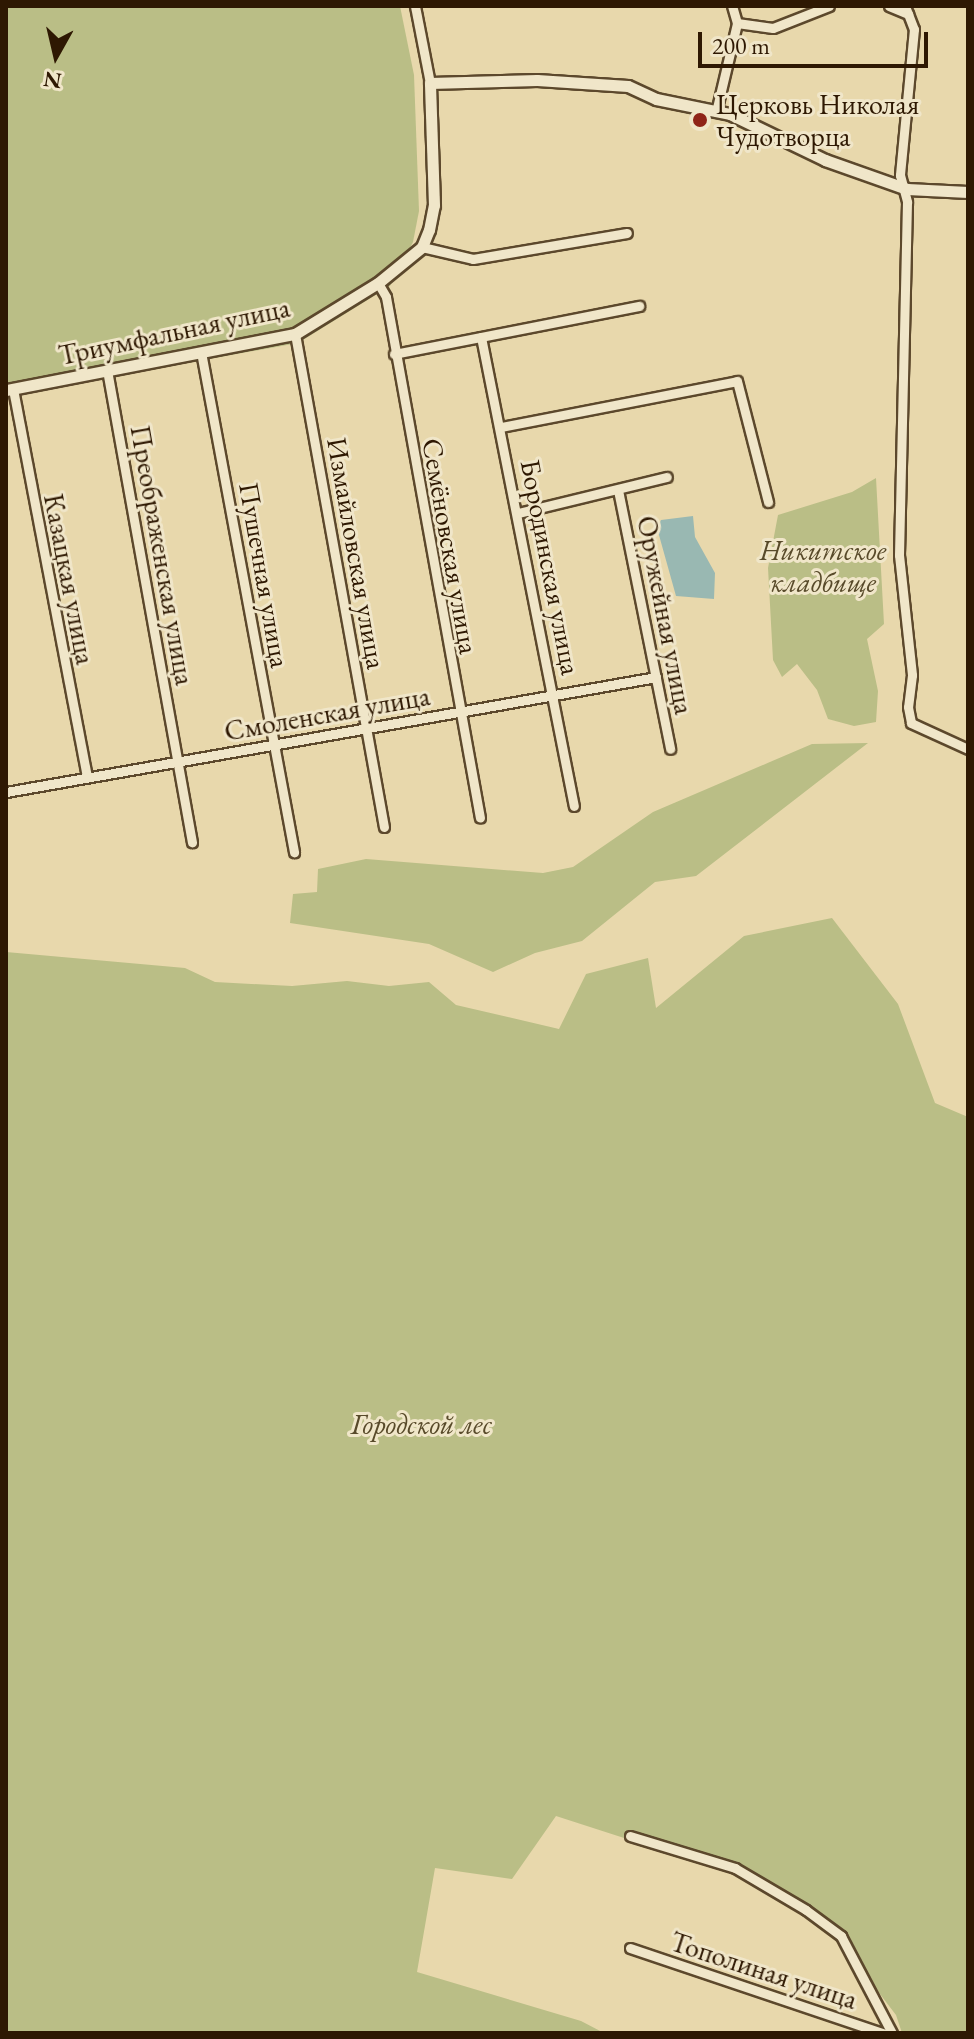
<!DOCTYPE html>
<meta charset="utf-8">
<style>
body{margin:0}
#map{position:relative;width:974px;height:2039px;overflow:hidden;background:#e8d8ac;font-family:"EB Garamond",serif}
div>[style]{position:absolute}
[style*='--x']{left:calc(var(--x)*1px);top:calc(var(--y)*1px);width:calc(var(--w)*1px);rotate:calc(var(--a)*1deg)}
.green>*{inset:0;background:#babe86}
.water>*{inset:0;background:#99b8b2}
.roads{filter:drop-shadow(2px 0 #5c482c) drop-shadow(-2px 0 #5c482c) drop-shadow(0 2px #5c482c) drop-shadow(0 -2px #5c482c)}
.minor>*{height:9px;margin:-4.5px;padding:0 4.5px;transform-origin:4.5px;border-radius:4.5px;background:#f0e6c9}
.tertiary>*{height:11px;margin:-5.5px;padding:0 5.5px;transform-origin:5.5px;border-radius:5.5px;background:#f0e6c9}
.dots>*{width:22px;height:22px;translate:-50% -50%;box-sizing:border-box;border:4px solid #f0e6c9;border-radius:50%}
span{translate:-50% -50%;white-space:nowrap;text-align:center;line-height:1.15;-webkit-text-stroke:6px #f0e6c9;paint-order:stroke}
.poi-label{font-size:28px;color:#2e1802}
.left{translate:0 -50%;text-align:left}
.street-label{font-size:28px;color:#2e1802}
.park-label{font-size:28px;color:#584a2a;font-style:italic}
.frame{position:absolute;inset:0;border:8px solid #2e1802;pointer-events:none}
.north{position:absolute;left:16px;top:16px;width:80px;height:80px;-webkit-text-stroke:6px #f0e6c9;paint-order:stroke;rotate:188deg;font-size:22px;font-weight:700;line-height:32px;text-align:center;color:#2e1802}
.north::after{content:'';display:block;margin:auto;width:28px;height:36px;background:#2e1802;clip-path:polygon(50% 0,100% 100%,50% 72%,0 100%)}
.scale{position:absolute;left:698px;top:32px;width:230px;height:36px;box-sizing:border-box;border:4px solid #2e1802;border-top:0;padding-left:10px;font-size:24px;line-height:28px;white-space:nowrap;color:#2e1802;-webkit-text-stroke:6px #f0e6c9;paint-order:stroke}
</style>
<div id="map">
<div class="green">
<i style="clip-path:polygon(6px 6px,400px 6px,414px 75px,419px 211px,413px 242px,390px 286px,298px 343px,6px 396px)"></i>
<i style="clip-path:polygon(876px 478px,884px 624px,867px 639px,878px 691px,876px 722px,854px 726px,828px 719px,817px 690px,797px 664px,782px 677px,773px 660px,768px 568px,778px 515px,852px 492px)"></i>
<i style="clip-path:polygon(868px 743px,696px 876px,655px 882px,582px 941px,535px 953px,493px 972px,429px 944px,290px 923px,293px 894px,317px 892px,318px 869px,366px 859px,543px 873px,573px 867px,653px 812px,812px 744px)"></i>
<i style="clip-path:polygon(832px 918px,898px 1004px,935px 1103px,968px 1117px,968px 2033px,902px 2033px,896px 2015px,844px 1947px,782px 1889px,556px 1816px,512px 1879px,435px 1868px,417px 1972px,581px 2021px,604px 2033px,6px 2033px,6px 952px,185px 968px,215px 982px,292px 986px,347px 981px,389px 986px,429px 982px,456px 1005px,559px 1029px,586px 974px,648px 958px,656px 1008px,744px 936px)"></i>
</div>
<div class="water">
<i style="clip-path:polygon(693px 516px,695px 537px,715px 573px,714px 599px,676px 596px,657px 528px,661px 520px)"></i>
</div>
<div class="roads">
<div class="minor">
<i style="--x:415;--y:6;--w:78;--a:79"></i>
<i style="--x:889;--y:6;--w:21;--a:23"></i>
<i style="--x:905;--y:6;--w:25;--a:69"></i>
<i style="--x:914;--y:29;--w:147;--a:95.5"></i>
<i style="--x:900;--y:175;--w:28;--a:75"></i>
<i style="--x:907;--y:202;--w:353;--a:91.3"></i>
<i style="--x:899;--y:555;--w:121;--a:83.8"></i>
<i style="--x:912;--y:675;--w:32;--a:97"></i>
<i style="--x:908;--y:707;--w:16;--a:79"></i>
<i style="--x:911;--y:723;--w:63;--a:24.5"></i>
<i style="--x:737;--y:23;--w:36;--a:8"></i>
<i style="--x:773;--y:28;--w:60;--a:-21.4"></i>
<i style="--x:716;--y:112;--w:91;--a:-76.7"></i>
<i style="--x:737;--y:23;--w:18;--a:-106"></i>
<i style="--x:422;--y:247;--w:52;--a:13.2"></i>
<i style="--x:473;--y:259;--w:156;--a:-9.6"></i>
<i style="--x:378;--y:283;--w:16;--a:60"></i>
<i style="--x:386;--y:297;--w:529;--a:79.77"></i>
<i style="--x:295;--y:334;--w:501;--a:79.77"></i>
<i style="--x:481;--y:337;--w:478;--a:78.8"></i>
<i style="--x:201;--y:352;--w:509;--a:79.46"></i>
<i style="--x:394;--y:354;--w:250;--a:-11.1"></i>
<i style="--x:107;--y:370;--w:480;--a:79.8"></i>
<i style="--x:13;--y:389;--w:395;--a:79.2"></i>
<i style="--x:501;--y:427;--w:240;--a:-11"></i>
<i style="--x:737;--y:381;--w:125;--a:75.6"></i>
<i style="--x:618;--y:490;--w:264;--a:78.6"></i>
<i style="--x:518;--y:513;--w:153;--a:-13.6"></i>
<i style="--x:6;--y:792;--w:660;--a:-10.03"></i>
<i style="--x:630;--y:1836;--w:110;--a:16.9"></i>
<i style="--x:735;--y:1868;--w:82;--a:30.6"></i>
<i style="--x:806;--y:1910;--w:44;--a:36.6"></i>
<i style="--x:841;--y:1936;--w:110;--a:62.3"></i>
<i style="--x:630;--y:1948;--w:267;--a:18.6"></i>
</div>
<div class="tertiary">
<i style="--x:6;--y:390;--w:294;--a:-11"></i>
<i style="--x:295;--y:334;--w:97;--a:-31.6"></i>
<i style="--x:378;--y:283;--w:57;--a:-39.3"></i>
<i style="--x:422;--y:247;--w:18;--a:-68"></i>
<i style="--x:429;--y:230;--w:25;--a:-79"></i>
<i style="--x:434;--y:205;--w:122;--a:-91.9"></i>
<i style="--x:430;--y:83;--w:107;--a:-1.6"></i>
<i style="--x:537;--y:80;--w:91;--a:3.8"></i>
<i style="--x:628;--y:86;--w:31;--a:25"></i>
<i style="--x:656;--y:99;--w:76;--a:11.5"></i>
<i style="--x:730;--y:114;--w:106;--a:25.8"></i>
<i style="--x:825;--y:160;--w:87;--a:19.5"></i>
<i style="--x:907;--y:189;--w:61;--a:2.8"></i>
</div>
</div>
<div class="dots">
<i style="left:700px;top:120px;background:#8f2418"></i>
</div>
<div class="poi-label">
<span class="left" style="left:716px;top:120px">Церковь Николая<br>Чудотворца</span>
</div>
<div class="street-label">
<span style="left:174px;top:331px;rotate:-12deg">Триумфальная улица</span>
<span style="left:451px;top:546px;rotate:80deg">Семёновская улица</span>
<span style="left:357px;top:553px;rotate:80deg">Измайловская улица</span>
<span style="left:163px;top:555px;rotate:80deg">Преображенская улица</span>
<span style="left:551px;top:567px;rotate:79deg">Бородинская улица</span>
<span style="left:265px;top:575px;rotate:80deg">Пушечная улица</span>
<span style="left:70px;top:579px;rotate:79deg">Казацкая улица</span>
<span style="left:666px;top:615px;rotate:79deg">Оружейная улица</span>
<span style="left:327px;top:713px;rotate:-10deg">Смоленская улица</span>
<span style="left:764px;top:1970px;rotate:18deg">Тополиная улица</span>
</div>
<div class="park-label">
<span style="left:823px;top:566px">Никитское<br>кладбище</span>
<span style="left:421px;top:1424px">Городской лес</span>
</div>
<div class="frame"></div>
<div class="north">N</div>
<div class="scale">200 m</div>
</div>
